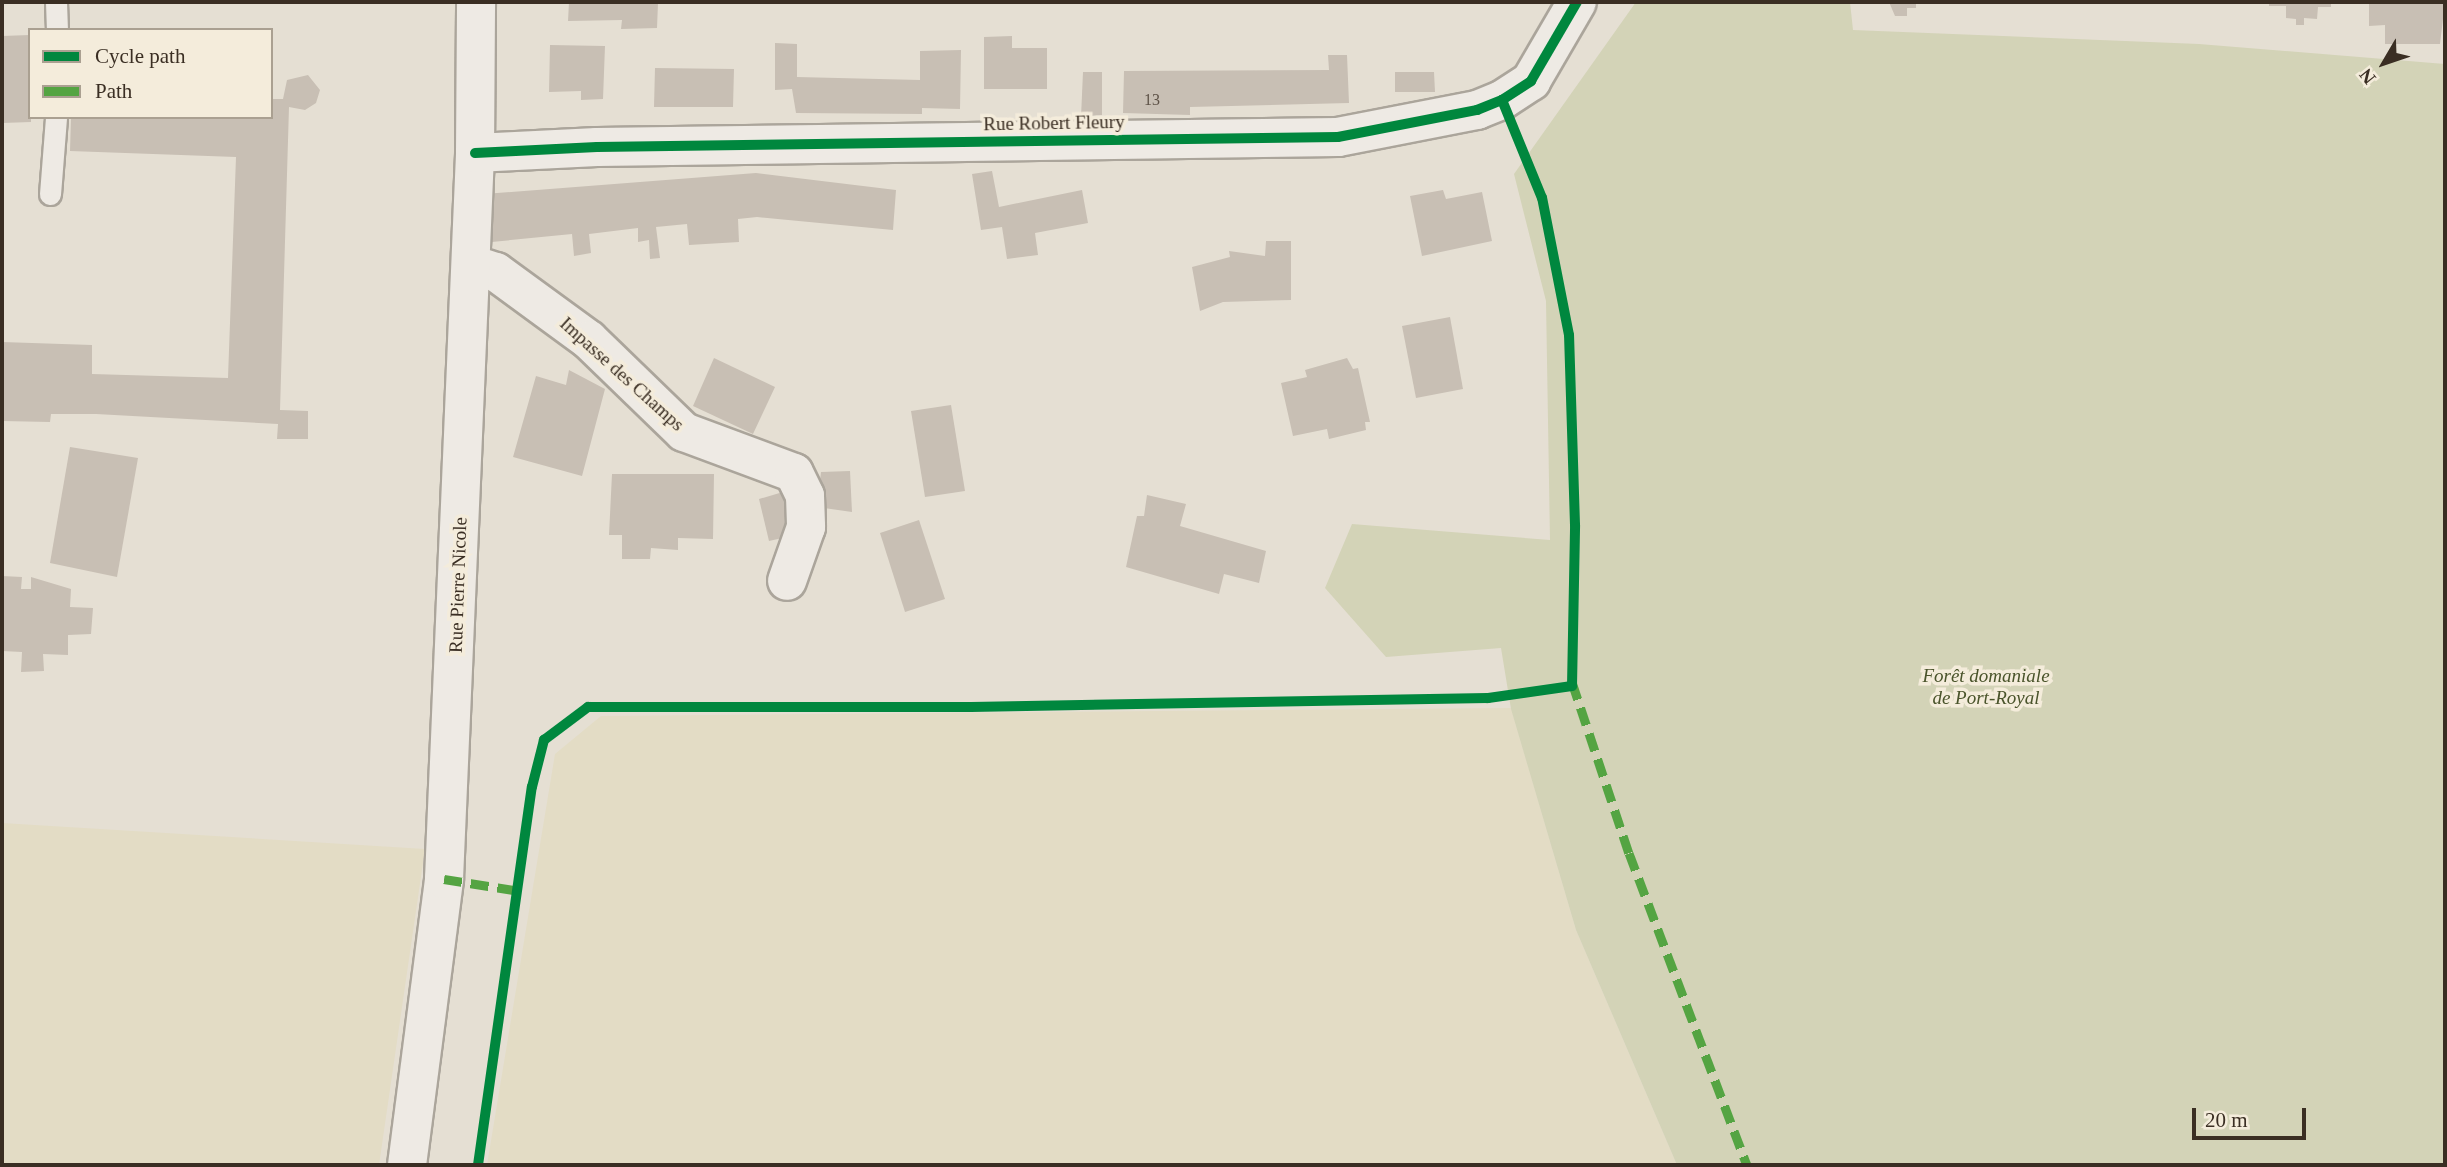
<!DOCTYPE html>
<meta charset="utf-8">
<style>
body{margin:0}
#map{position:relative;width:2447px;height:1167px;overflow:hidden;background:#e5dfd3;font-family:Georgia,serif}
div>[style]{position:absolute}
[style*='--x']{left:calc(var(--x)*1px);top:calc(var(--y)*1px);width:calc(var(--w)*1px);rotate:calc(var(--a)*1deg)}
.farmland>*{inset:0;background:#e3dcc5}
.green>*{inset:0;background:#d3d3b7}
.building>*{inset:0;background:#c8bfb4}
.roads{filter:drop-shadow(2px 0 #aba59b) drop-shadow(-2px 0 #aba59b) drop-shadow(0 2px #aba59b) drop-shadow(0 -2px #aba59b)}
.service>*{height:21px;margin:-10.5px;padding:0 10.5px;transform-origin:10.5px;border-radius:10.5px;background:#eeeae4}
.minor>*{height:38px;margin:-19px;padding:0 19px;transform-origin:19px;border-radius:19px;background:#eeeae4}
.secondary>*{height:38px;margin:-19px;padding:0 19px;transform-origin:19px;border-radius:19px;background:#eeeae4}
.quiet>*{height:9px;margin-top:-4.5px;transform-origin:0;background:repeating-linear-gradient(90deg,#54a442 0 18px,transparent 0 27px)}
.cycleway>*{height:10px;margin:-5px;padding:0 5px;transform-origin:5px;border-radius:5px;background:#00873e}
span{translate:-50% -50%;white-space:nowrap;text-align:center;line-height:1.15;-webkit-text-stroke:7px #f4ecdb;paint-order:stroke}
.number-label{font-size:16px;color:#5e5247}
.number-label span{-webkit-text-stroke-width:0}
.street-label{font-size:19px;color:#3a2e23}
.park-label{font-size:19px;color:#4a542b;font-style:italic}
.frame{position:absolute;inset:0;border:4px solid #3a2e23;pointer-events:none}
.legend{position:absolute;left:28px;top:28px;width:245px;height:91px;box-sizing:border-box;background:#f4ecdb;border:2px solid #aaa091;margin:0;padding:9px 12px;list-style:none;font-size:21px;color:#3a2e23}
.legend li{display:flex;align-items:center;gap:14px;height:35px}
.legend b{width:35px;border:2px solid #aaa091}
.north{position:absolute;left:2349px;top:28px;width:70px;height:70px;-webkit-text-stroke:5px #f4ecdb;paint-order:stroke;rotate:231deg;font-size:19px;font-weight:700;line-height:28px;text-align:center;color:#3a2e23}
.north::after{content:'';display:block;margin:auto;width:24px;height:32px;background:#3a2e23;clip-path:polygon(50% 0,100% 100%,50% 72%,0 100%)}
.scale{position:absolute;left:2192px;top:1108px;width:114px;height:32px;box-sizing:border-box;border:4px solid #3a2e23;border-top:0;padding-left:9px;font-size:21px;line-height:24px;white-space:nowrap;color:#3a2e23;-webkit-text-stroke:5px #f4ecdb;paint-order:stroke}
</style>
<div id="map">
<div class="farmland">
<i style="clip-path:polygon(1511px 708px,1576px 930px,1677px 1165px,487px 1165px,555px 754px,601px 716px)"></i>
<i style="clip-path:polygon(2px 823px,425px 849px,379px 1165px,2px 1165px)"></i>
</div>
<div class="green">
<i style="clip-path:polygon(1636px 2px,1850px 2px,1853px 30px,2199px 44px,2445px 64px,2445px 1165px,1677px 1165px,1576px 930px,1511px 709px,1501px 648px,1386px 657px,1325px 588px,1352px 524px,1550px 540px,1546px 301px,1514px 174px)"></i>
</div>
<div class="building">
<i style="clip-path:polygon(569px 2px,658px 3px,657px 28px,621px 29px,622px 20px,568px 21px)"></i>
<i style="clip-path:polygon(1889px 2px,1916px 2px,1916px 8px,1907px 8px,1907px 16px,1895px 16px)"></i>
<i style="clip-path:polygon(2269px 2px,2331px 2px,2331px 7px,2318px 7px,2317px 19px,2304px 18px,2304px 25px,2296px 25px,2296px 19px,2286px 18px,2286px 6px,2269px 6px)"></i>
<i style="clip-path:polygon(2369px 2px,2445px 2px,2440px 44px,2385px 44px,2385px 25px,2369px 26px)"></i>
<i style="clip-path:polygon(30px 35px,31px 122px,2px 123px,2px 36px)"></i>
<i style="clip-path:polygon(1012px 36px,1012px 48px,1047px 48px,1047px 89px,984px 89px,984px 37px)"></i>
<i style="clip-path:polygon(775px 43px,797px 44px,797px 77px,920px 80px,920px 51px,961px 50px,960px 109px,922px 108px,922px 114px,796px 113px,792px 89px,775px 90px)"></i>
<i style="clip-path:polygon(550px 45px,605px 46px,603px 99px,581px 100px,581px 91px,549px 92px)"></i>
<i style="clip-path:polygon(1328px 55px,1347px 55px,1349px 103px,1190px 107px,1190px 115px,1123px 113px,1124px 71px,1329px 70px)"></i>
<i style="clip-path:polygon(655px 68px,734px 69px,733px 107px,654px 107px)"></i>
<i style="clip-path:polygon(1083px 72px,1102px 72px,1102px 115px,1081px 117px)"></i>
<i style="clip-path:polygon(1395px 72px,1434px 72px,1435px 92px,1395px 92px)"></i>
<i style="clip-path:polygon(308px 75px,320px 90px,316px 103px,305px 110px,289px 107px,280px 410px,308px 411px,308px 439px,277px 439px,278px 424px,96px 414px,51px 414px,50px 422px,2px 421px,2px 342px,92px 345px,92px 374px,228px 378px,236px 157px,70px 151px,71px 117px,271px 117px,271px 99px,283px 99px,287px 80px)"></i>
<i style="clip-path:polygon(992px 171px,999px 207px,1082px 190px,1088px 223px,1035px 233px,1038px 255px,1007px 259px,1002px 227px,981px 230px,972px 174px)"></i>
<i style="clip-path:polygon(756px 173px,896px 190px,893px 230px,757px 217px,738px 219px,739px 242px,689px 245px,687px 224px,656px 227px,660px 258px,650px 259px,649px 240px,638px 242px,638px 228px,589px 234px,591px 253px,574px 256px,572px 234px,481px 243px,484px 194px)"></i>
<i style="clip-path:polygon(1443px 190px,1446px 199px,1482px 192px,1492px 241px,1422px 256px,1410px 196px)"></i>
<i style="clip-path:polygon(1266px 241px,1291px 241px,1291px 300px,1223px 302px,1200px 311px,1192px 267px,1230px 257px,1229px 251px,1265px 256px)"></i>
<i style="clip-path:polygon(1450px 317px,1463px 389px,1416px 398px,1402px 326px)"></i>
<i style="clip-path:polygon(714px 358px,775px 387px,753px 434px,693px 406px)"></i>
<i style="clip-path:polygon(1347px 358px,1353px 369px,1358px 368px,1370px 422px,1365px 422px,1366px 430px,1329px 439px,1327px 429px,1293px 436px,1281px 383px,1307px 377px,1305px 370px)"></i>
<i style="clip-path:polygon(569px 370px,605px 389px,582px 476px,513px 457px,536px 376px,566px 385px)"></i>
<i style="clip-path:polygon(951px 405px,965px 491px,925px 497px,911px 411px)"></i>
<i style="clip-path:polygon(70px 447px,138px 458px,117px 577px,50px 563px)"></i>
<i style="clip-path:polygon(850px 471px,852px 512px,817px 507px,821px 472px)"></i>
<i style="clip-path:polygon(612px 474px,714px 474px,713px 539px,678px 538px,678px 550px,651px 548px,650px 559px,622px 559px,622px 535px,609px 535px)"></i>
<i style="clip-path:polygon(783px 492px,791px 536px,769px 541px,759px 499px)"></i>
<i style="clip-path:polygon(1147px 495px,1186px 504px,1180px 526px,1266px 551px,1259px 583px,1224px 574px,1219px 594px,1126px 567px,1137px 516px,1144px 516px)"></i>
<i style="clip-path:polygon(919px 520px,945px 599px,905px 612px,880px 533px)"></i>
<i style="clip-path:polygon(2px 576px,22px 577px,21px 589px,31px 589px,31px 577px,71px 589px,70px 607px,93px 608px,91px 634px,68px 635px,68px 655px,43px 654px,44px 671px,21px 672px,22px 652px,2px 651px)"></i>
</div>
<div class="roads">
<div class="service">
<i style="--x:56;--y:2;--w:28;--a:88"></i>
<i style="--x:50;--y:194;--w:77;--a:-85.5"></i>
</div>
<div class="minor">
<i style="--x:475;--y:153;--w:122;--a:-2.8"></i>
<i style="--x:597;--y:147;--w:741;--a:-0.77"></i>
<i style="--x:1338;--y:137;--w:142;--a:-11"></i>
<i style="--x:1477;--y:110;--w:27;--a:-22"></i>
<i style="--x:1502;--y:100;--w:35;--a:-33"></i>
<i style="--x:1531;--y:81;--w:91;--a:-59.8"></i>
<i style="--x:471;--y:264;--w:26;--a:18"></i>
<i style="--x:496;--y:272;--w:115;--a:36.2"></i>
<i style="--x:589;--y:340;--w:132;--a:44.1"></i>
<i style="--x:684;--y:432;--w:117;--a:20.4"></i>
<i style="--x:794;--y:473;--w:25;--a:64"></i>
<i style="--x:805;--y:496;--w:31;--a:88"></i>
<i style="--x:806;--y:527;--w:57;--a:109.4"></i>
</div>
<div class="secondary">
<i style="--x:407;--y:1165;--w:288;--a:-82.6"></i>
<i style="--x:444;--y:879;--w:727;--a:-87.55"></i>
<i style="--x:475;--y:153;--w:151;--a:-89.6"></i>
</div>
</div>
<div class="quiet">
<i style="--x:1572;--y:682;--w:180;--a:71.6"></i>
<i style="--x:1629;--y:853;--w:334;--a:69.3"></i>
<i style="--x:444;--y:879;--w:77;--a:9"></i>
</div>
<div class="cycleway">
<i style="--x:475;--y:153;--w:122;--a:-2.8"></i>
<i style="--x:597;--y:147;--w:741;--a:-0.77"></i>
<i style="--x:1338;--y:137;--w:142;--a:-11"></i>
<i style="--x:1477;--y:110;--w:27;--a:-22"></i>
<i style="--x:1502;--y:100;--w:35;--a:-33"></i>
<i style="--x:1531;--y:81;--w:91;--a:-59.8"></i>
<i style="--x:478;--y:1165;--w:382;--a:-81.9"></i>
<i style="--x:532;--y:787;--w:49;--a:-75.7"></i>
<i style="--x:544;--y:740;--w:55;--a:-36.9"></i>
<i style="--x:588;--y:707;--w:383;--a:0"></i>
<i style="--x:971;--y:707;--w:517;--a:-1"></i>
<i style="--x:1488;--y:698;--w:85;--a:-8.1"></i>
<i style="--x:1572;--y:686;--w:161;--a:-88.9"></i>
<i style="--x:1575;--y:525;--w:190;--a:-91.8"></i>
<i style="--x:1569;--y:335;--w:140;--a:-101.1"></i>
<i style="--x:1542;--y:198;--w:106;--a:-112.2"></i>
</div>
<div class="number-label">
<span style="left:1152px;top:100px">13</span>
</div>
<div class="street-label">
<span style="left:1054px;top:123px;rotate:-1deg">Rue Robert Fleury</span>
<span style="left:622px;top:374px;rotate:42deg">Impasse des Champs</span>
<span style="left:458px;top:585px;rotate:-88deg">Rue Pierre Nicole</span>
</div>
<div class="park-label">
<span style="left:1986px;top:687px">Forêt domaniale<br>de Port-Royal</span>
</div>
<div class="frame"></div>
<ul class="legend">
<li><b style="height:9px;background:#00873e"></b>Cycle path</li>
<li><b style="height:9px;background:#54a442"></b>Path</li>
</ul>
<div class="north">N</div>
<div class="scale">20 m</div>
</div>
